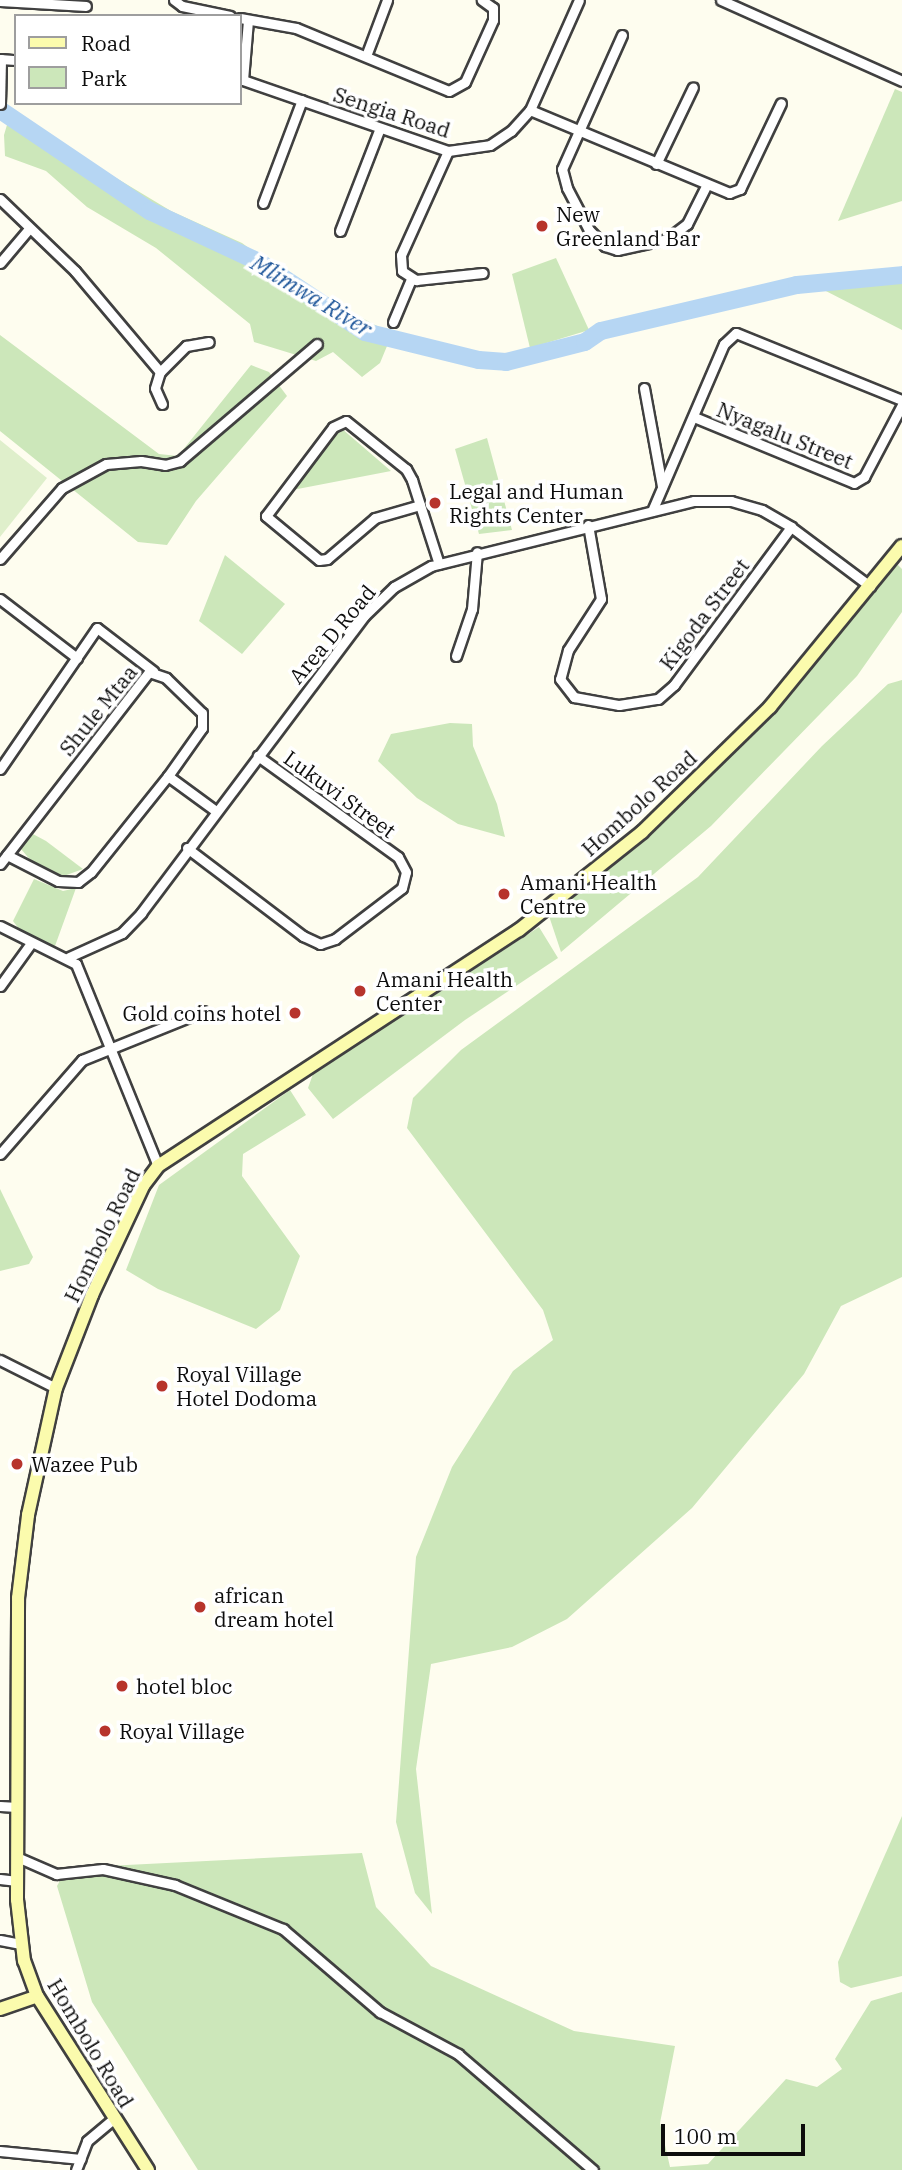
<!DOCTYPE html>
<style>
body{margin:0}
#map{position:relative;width:902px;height:2170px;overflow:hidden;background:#fefdef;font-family:"IBM Plex Serif",serif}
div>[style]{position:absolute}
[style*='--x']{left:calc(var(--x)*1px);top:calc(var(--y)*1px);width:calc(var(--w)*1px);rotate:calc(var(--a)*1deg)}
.green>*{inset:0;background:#cce7ba}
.pitch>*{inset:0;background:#dfefcb}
.river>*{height:18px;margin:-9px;padding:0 9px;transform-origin:9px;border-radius:9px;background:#b6d6f3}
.roads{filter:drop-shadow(2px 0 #404040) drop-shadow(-2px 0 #404040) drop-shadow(0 2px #404040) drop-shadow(0 -2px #404040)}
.street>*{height:9px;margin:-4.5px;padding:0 4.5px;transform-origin:4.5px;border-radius:4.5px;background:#fff}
.secondary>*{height:12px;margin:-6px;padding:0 6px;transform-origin:6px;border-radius:6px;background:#fbfbad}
.dots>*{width:19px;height:19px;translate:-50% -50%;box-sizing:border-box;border:4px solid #fff;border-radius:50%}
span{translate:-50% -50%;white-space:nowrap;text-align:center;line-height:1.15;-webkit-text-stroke:7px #fff;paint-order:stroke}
.street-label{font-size:21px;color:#0d0d0d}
.poi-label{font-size:21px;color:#0d0d0d}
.left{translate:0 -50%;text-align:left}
.right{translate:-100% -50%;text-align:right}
.water-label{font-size:23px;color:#1d5599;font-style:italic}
.legend{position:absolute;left:14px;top:14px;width:228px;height:91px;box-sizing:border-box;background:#fff;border:2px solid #9e9e9e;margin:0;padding:9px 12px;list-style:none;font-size:21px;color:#0d0d0d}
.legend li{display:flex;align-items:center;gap:14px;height:35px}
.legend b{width:35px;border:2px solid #9e9e9e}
.scale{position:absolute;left:661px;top:2124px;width:144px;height:32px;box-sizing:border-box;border:4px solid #0d0d0d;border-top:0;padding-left:9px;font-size:21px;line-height:24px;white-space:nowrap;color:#0d0d0d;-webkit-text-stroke:5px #fff;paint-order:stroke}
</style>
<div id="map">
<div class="green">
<i style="clip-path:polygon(895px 89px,902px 92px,902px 201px,838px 221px)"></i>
<i style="clip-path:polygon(12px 108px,73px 152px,171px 211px,242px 243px,295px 282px,392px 334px,380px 363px,362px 377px,333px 352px,316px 361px,254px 342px,250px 324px,156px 248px,87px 207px,46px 171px,5px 156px,4px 135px)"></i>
<i style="clip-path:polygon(556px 258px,589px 330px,530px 348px,512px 274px)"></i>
<i style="clip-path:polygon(902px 282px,902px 330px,820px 288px)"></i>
<i style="clip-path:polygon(0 335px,159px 454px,178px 456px,251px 365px,269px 372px,287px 396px,196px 501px,167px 545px,138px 542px,0 431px)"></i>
<i style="clip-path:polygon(341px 428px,391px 471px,282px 492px,303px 476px)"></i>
<i style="clip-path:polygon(487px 438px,512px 530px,479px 534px,455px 449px)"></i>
<i style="clip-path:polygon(225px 555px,285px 604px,242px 654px,199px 621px)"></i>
<i style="clip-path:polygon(896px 563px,902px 569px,902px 612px,857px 676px,711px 826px,561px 952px,548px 913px,738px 748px)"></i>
<i style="clip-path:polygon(902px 680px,902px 1277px,841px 1306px,804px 1374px,692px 1508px,567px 1619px,512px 1647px,431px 1664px,416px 1769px,432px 1914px,415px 1893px,396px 1822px,416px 1557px,452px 1467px,513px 1371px,553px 1340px,543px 1310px,407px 1128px,413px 1098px,461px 1050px,698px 877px,822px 746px,888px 684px)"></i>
<i style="clip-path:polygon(450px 723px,472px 724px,473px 746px,497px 804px,505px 837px,458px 824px,417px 798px,378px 761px,391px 734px)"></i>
<i style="clip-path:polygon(31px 833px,46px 841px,83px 869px,61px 877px,32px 862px,21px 849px)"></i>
<i style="clip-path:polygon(34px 879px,63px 891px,76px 888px,55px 946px,22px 933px,13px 921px)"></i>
<i style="clip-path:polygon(539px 927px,558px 958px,465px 1020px,333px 1119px,308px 1088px,313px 1074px)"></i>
<i style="clip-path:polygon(290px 1090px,306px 1115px,243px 1154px,242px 1176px,300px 1256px,280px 1310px,256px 1329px,158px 1289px,126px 1270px,159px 1185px)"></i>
<i style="clip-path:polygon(0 1189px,33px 1257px,29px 1264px,0 1271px)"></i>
<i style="clip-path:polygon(902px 1816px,902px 1976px,851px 1988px,840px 1982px,838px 1962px)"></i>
<i style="clip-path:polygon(362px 1853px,376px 1907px,431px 1966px,574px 2031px,675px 2046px,660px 2123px,670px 2167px,708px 2164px,786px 2079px,817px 2087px,842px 2069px,835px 2059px,871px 2001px,902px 1992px,902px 2170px,198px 2170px,92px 2002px,57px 1886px,67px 1868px)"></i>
</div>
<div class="pitch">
<i style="clip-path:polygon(0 440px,47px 478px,0 537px)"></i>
</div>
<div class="river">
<i style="--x:0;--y:110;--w:181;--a:34"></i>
<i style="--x:150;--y:211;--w:120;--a:25.1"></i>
<i style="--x:259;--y:262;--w:127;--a:33.4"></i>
<i style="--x:365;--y:332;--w:117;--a:13.8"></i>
<i style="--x:479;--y:360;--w:27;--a:4"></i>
<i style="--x:506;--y:362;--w:81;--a:-14.2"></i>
<i style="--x:585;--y:342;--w:19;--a:-35"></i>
<i style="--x:601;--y:331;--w:201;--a:-13.2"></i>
<i style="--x:797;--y:285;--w:105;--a:-5.4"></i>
</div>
<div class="roads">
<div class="street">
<i style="--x:174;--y:0;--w:10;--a:37"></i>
<i style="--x:182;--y:6;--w:49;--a:11.8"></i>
<i style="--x:721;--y:0;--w:198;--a:24.1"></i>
<i style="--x:0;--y:1;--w:86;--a:3.3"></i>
<i style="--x:240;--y:18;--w:57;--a:10.1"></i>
<i style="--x:296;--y:28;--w:165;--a:22.4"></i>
<i style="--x:449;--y:91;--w:18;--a:-29"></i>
<i style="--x:465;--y:82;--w:68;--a:-65.7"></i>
<i style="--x:493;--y:20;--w:12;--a:-90"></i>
<i style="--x:493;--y:8;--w:14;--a:-144"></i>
<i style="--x:622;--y:35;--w:147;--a:114.1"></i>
<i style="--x:562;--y:169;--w:20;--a:75"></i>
<i style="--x:567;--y:188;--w:47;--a:62.4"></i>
<i style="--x:589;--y:230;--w:23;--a:45"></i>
<i style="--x:605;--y:246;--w:13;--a:18"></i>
<i style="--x:617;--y:250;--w:51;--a:-12.4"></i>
<i style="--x:667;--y:239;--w:25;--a:-37"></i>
<i style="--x:687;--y:224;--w:42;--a:-63.4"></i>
<i style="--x:366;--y:56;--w:60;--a:-69.4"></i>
<i style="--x:0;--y:59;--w:16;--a:4"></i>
<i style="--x:240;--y:79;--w:220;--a:19.1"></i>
<i style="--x:448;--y:151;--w:42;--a:-8.1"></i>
<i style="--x:490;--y:145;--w:25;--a:-34"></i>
<i style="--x:511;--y:131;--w:28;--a:-48"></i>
<i style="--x:530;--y:110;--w:120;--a:-66"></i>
<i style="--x:243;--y:80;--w:60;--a:-85.2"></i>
<i style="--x:0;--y:104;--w:45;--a:-88.7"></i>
<i style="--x:530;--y:110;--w:216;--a:22.6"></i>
<i style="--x:729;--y:193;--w:12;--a:-20"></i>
<i style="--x:740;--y:189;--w:95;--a:-64.5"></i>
<i style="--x:448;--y:151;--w:114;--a:114.3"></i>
<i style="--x:401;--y:255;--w:16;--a:86"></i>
<i style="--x:402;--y:271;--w:17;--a:33"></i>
<i style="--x:416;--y:280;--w:67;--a:-6"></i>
<i style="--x:656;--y:164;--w:85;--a:-64.3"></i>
<i style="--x:0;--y:199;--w:104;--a:43.8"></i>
<i style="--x:75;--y:271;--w:132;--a:49.9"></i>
<i style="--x:263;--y:203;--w:110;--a:-69.3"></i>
<i style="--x:340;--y:231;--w:110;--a:-68.8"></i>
<i style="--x:0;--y:263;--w:43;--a:-49.7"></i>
<i style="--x:393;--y:322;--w:47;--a:-67.3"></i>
<i style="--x:644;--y:388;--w:100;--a:79.6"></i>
<i style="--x:162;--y:404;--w:17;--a:-114"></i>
<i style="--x:155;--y:388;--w:17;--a:-73"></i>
<i style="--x:160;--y:372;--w:37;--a:-45"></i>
<i style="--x:186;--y:346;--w:23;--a:-10"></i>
<i style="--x:694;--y:417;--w:173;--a:22.4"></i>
<i style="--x:854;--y:483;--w:12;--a:-31"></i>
<i style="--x:864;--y:477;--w:81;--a:-62.2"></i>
<i style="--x:420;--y:505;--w:47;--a:163.9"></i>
<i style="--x:375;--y:518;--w:63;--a:139.5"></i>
<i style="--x:327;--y:559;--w:8;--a:173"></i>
<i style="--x:319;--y:560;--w:69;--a:-140.3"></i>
<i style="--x:266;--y:516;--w:111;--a:-53"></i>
<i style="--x:333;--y:427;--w:14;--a:-25"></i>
<i style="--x:346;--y:421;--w:77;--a:38.7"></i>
<i style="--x:406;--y:469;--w:13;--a:61"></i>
<i style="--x:412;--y:480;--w:88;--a:72.2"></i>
<i style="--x:652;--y:511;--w:182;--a:-66.7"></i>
<i style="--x:724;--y:344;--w:16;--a:-43"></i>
<i style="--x:736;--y:333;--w:179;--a:22"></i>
<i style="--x:588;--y:525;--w:75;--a:80"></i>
<i style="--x:601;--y:599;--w:61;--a:122.9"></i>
<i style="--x:568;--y:650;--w:30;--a:105"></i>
<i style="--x:560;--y:679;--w:23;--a:52"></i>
<i style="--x:574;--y:697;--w:46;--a:10.1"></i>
<i style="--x:619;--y:705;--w:39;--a:-9"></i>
<i style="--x:658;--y:699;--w:21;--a:-41"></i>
<i style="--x:674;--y:685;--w:197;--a:-53.5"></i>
<i style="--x:0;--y:559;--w:94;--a:-48.9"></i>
<i style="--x:62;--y:488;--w:50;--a:-28.6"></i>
<i style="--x:106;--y:464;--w:35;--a:-5"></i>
<i style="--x:141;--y:461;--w:24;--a:9"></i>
<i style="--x:165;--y:465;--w:16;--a:-15"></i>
<i style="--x:180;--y:461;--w:180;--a:-40.5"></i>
<i style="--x:0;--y:599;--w:97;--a:37.5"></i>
<i style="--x:456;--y:656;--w:50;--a:-71.2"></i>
<i style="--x:472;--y:609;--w:57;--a:-85"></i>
<i style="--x:0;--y:769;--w:171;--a:-55.5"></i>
<i style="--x:97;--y:628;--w:71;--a:37.5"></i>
<i style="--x:187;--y:848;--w:146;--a:37.2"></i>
<i style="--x:303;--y:936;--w:19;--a:25"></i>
<i style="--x:320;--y:944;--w:16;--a:-18"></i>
<i style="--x:335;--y:939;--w:84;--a:-37.3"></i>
<i style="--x:402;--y:888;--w:16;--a:-76"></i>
<i style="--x:406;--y:872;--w:17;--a:-118"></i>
<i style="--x:398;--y:857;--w:173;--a:-144.2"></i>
<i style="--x:7;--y:855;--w:57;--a:27"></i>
<i style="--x:58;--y:881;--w:20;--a:3"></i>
<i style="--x:78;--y:882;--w:16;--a:-38"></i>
<i style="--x:91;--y:872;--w:123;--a:-51.3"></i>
<i style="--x:0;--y:864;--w:243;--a:-52.2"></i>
<i style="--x:149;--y:672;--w:18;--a:19"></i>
<i style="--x:166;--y:678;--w:50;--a:44.2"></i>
<i style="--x:202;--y:713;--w:15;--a:90"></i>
<i style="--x:202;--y:728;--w:59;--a:125.3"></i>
<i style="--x:168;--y:776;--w:59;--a:36.1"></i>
<i style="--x:0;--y:926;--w:85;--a:26.6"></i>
<i style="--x:76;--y:964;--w:218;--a:67.9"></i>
<i style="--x:69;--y:957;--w:58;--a:-24.4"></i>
<i style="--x:122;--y:933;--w:28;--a:-46"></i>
<i style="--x:141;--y:913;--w:371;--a:-53.1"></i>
<i style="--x:364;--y:616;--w:42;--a:-44"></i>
<i style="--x:394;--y:587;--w:43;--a:-29.6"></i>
<i style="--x:431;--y:566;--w:271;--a:-13.9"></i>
<i style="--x:694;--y:501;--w:37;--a:0"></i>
<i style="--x:731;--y:501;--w:32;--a:16"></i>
<i style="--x:762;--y:510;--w:34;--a:30"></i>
<i style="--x:791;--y:527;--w:99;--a:36.8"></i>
<i style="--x:0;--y:986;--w:53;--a:-54.2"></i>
<i style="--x:0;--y:1154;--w:125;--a:-48.9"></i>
<i style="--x:82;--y:1060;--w:131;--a:-21.9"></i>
<i style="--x:0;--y:1360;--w:63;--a:26.6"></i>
<i style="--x:0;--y:1806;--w:17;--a:3"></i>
<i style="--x:17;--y:1857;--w:43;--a:23.6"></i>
<i style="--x:56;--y:1874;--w:47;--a:-6.1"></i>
<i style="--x:103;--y:1869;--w:74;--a:12.5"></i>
<i style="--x:175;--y:1885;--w:117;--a:22.2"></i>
<i style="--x:283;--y:1929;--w:128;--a:40.6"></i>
<i style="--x:380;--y:2012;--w:89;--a:28.3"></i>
<i style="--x:458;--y:2054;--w:178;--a:40.7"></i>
<i style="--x:0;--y:1879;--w:17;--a:7"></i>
<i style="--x:0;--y:1940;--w:21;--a:11"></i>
<i style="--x:0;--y:2151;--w:81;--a:5.6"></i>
<i style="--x:76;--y:2170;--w:31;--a:-69"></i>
<i style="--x:87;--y:2141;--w:35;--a:-40"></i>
</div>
<div class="secondary">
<i style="--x:0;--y:2009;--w:39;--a:-19"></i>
<i style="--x:148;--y:2170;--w:206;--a:-122.5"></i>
<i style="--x:37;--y:1996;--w:37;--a:-110"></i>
<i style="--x:24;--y:1961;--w:61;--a:-96.5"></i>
<i style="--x:17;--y:1900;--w:302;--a:-89.8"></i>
<i style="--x:18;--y:1598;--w:84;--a:-83.1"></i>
<i style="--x:28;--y:1515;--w:130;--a:-77.6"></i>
<i style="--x:56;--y:1388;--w:100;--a:-68.8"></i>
<i style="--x:92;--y:1295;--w:120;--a:-64.9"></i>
<i style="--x:143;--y:1186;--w:25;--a:-53"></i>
<i style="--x:158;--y:1166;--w:431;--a:-33.2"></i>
<i style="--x:519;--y:930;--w:157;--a:-38.5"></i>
<i style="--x:642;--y:832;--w:179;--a:-44.3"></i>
<i style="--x:770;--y:707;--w:208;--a:-50.7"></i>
</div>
</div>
<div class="dots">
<i style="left:542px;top:226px;background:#b7342c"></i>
<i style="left:435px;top:503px;background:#b7342c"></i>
<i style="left:504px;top:894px;background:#b7342c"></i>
<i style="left:360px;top:991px;background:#b7342c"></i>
<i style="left:295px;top:1013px;background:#b7342c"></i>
<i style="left:162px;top:1386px;background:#b7342c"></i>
<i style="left:17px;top:1464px;background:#b7342c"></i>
<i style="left:200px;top:1607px;background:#b7342c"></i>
<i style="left:122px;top:1686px;background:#b7342c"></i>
<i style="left:105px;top:1731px;background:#b7342c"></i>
</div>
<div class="street-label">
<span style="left:392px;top:112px;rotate:18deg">Sengia Road</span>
<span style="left:785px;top:435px;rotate:22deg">Nyagalu Street</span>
<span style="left:704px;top:614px;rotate:-53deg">Kigoda Street</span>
<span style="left:332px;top:634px;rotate:-50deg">Area D Road</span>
<span style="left:98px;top:710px;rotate:-51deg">Shule Mtaa</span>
<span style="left:340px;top:794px;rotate:36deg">Lukuvi Street</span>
<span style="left:639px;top:803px;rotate:-42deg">Hombolo Road</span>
<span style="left:102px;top:1235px;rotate:-64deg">Hombolo Road</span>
<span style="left:91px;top:2043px;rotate:59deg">Hombolo Road</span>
</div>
<div class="poi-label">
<span class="left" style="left:556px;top:226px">New<br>Greenland Bar</span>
<span class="left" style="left:449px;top:503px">Legal and Human<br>Rights Center</span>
<span class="left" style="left:520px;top:894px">Amani Health<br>Centre</span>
<span class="left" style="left:376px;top:991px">Amani Health<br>Center</span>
<span class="right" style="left:281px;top:1013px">Gold coins hotel</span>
<span class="left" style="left:176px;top:1386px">Royal Village<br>Hotel Dodoma</span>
<span class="left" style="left:31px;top:1464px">Wazee Pub</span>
<span class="left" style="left:214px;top:1607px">african<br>dream hotel</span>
<span class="left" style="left:136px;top:1686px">hotel bloc</span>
<span class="left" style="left:119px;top:1731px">Royal Village</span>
</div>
<div class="water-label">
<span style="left:312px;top:295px;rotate:31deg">Mlimwa River</span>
</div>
<ul class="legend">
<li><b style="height:9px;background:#fbfbad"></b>Road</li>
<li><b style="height:19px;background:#cce7ba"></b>Park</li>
</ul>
<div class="scale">100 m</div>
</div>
